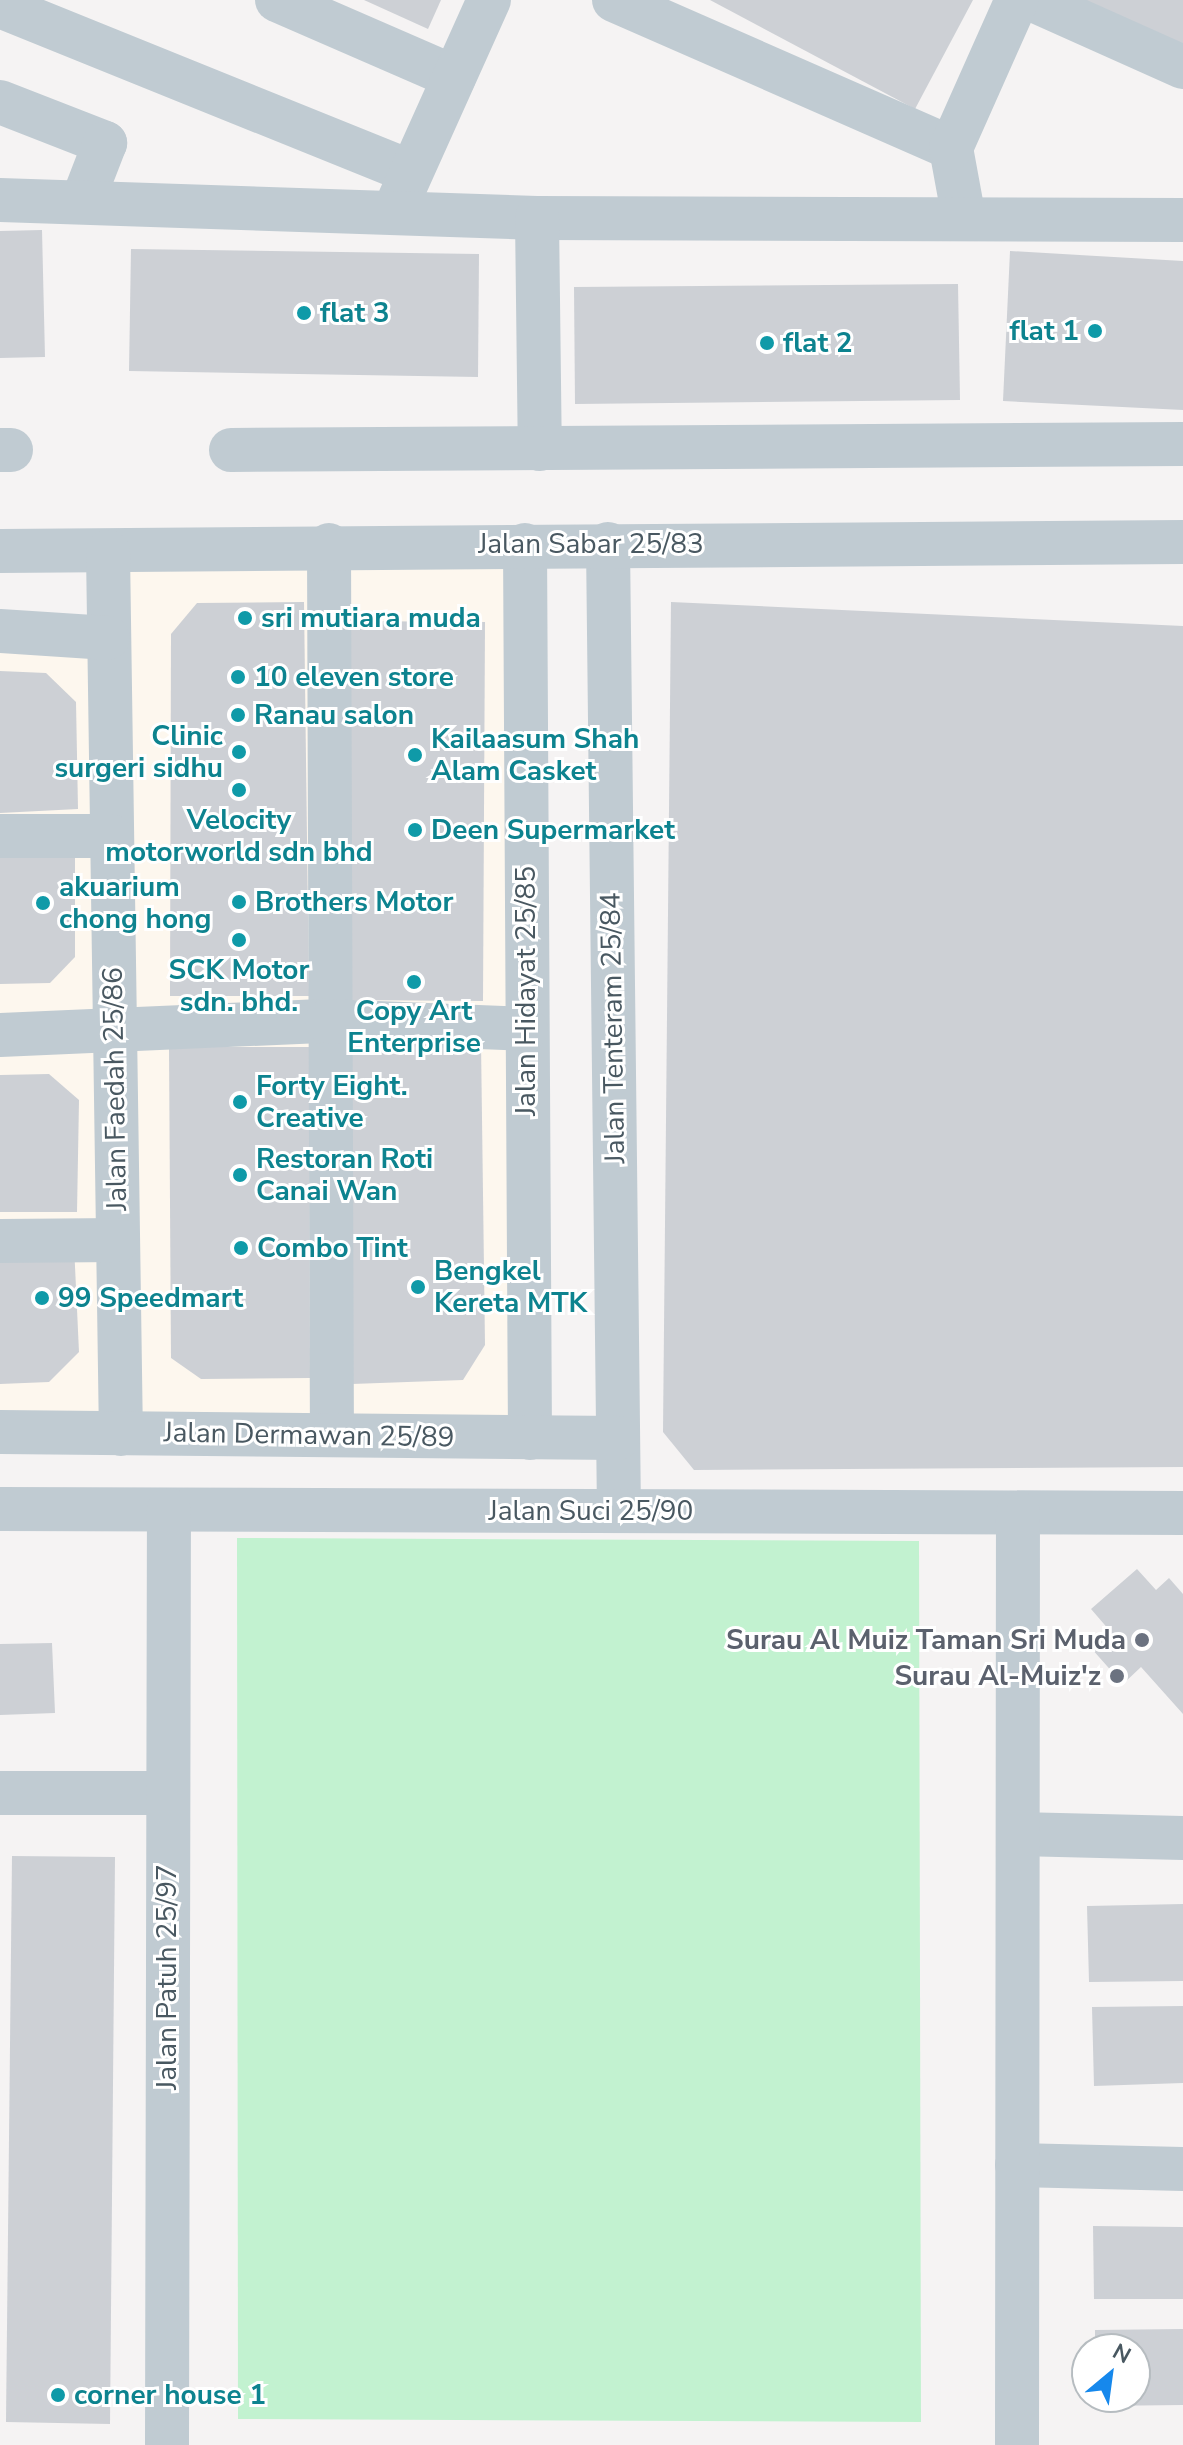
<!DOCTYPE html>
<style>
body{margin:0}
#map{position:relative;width:1183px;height:2445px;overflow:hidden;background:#f5f3f3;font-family:"Nunito Sans",sans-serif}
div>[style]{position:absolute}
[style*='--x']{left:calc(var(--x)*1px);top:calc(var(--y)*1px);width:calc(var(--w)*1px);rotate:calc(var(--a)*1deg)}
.commercial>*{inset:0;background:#fdf7ee}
.green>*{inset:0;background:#c2f2d0}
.building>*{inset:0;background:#cdd0d5}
.minor>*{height:44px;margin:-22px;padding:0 22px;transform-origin:22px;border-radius:22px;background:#c0cbd2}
.dots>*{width:22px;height:22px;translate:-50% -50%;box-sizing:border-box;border:4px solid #fff;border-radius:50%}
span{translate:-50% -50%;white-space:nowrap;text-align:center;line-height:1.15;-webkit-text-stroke:6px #fff;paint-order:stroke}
.culture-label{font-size:28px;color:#0d838f;font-weight:700}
.left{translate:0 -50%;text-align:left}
.right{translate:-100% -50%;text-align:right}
.street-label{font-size:28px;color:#495861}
.worship-label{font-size:28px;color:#5b616d;font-weight:700}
.north{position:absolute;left:1071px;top:2333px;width:80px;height:80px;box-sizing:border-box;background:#fff;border:2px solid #b6bcc0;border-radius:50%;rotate:29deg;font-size:22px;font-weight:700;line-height:32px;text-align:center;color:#495861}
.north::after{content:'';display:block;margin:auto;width:28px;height:36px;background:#1688ec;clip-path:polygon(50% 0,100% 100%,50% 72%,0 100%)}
</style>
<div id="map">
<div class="commercial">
<i style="clip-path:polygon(510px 561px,514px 1422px,0 1417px,0 650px,122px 658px,126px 568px)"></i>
</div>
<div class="green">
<i style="clip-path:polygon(237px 1538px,919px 1541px,921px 2422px,238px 2419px)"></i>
</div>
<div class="building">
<i style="clip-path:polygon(364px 0,441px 0,428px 29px)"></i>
<i style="clip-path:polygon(710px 0,973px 0,915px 109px)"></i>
<i style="clip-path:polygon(1080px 0,1183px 0,1183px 45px)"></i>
<i style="clip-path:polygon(42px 230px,45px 357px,0 358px,0 231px)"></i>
<i style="clip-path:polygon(131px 249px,479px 254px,478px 377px,129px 371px)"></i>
<i style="clip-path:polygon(1010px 251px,1183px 261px,1183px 410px,1003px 401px)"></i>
<i style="clip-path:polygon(958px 284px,960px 400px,575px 404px,574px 287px)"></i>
<i style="clip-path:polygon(304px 602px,309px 996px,170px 996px,171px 634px,197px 603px)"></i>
<i style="clip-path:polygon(671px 602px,1183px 626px,1183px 1467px,694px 1470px,663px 1432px)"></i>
<i style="clip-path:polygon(347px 621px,485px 622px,483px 1001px,345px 1000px)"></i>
<i style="clip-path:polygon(0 671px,46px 673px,76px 702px,78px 809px,0 813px)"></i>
<i style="clip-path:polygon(0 848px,75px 850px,75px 957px,50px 983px,0 984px)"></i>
<i style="clip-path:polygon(481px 1043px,485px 1345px,463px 1380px,352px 1384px,349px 1044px)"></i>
<i style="clip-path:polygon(169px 1047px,309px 1047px,310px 1378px,201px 1379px,171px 1358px)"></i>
<i style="clip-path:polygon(49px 1074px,79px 1100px,77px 1212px,0 1212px,0 1075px)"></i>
<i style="clip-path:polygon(0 1245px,74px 1245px,79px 1352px,49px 1382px,0 1384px)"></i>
<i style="clip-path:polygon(1137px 1569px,1156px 1590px,1169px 1578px,1183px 1594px,1183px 1714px,1141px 1667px,1123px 1684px,1091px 1648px,1110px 1631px,1091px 1609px)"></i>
<i style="clip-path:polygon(52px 1643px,55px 1713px,0 1715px,0 1644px)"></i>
<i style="clip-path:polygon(12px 1856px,115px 1857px,110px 2424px,6px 2422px)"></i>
<i style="clip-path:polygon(1183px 1904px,1183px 1981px,1089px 1982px,1087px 1906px)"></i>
<i style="clip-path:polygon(1183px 2006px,1183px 2083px,1094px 2086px,1092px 2007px)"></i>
<i style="clip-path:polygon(1093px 2226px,1183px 2227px,1183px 2299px,1094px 2299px)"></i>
<i style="clip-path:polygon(1183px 2329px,1183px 2405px,1097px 2406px,1097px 2397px,1135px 2397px,1135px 2349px,1095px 2349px,1095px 2330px)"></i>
</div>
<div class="minor">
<i style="--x:277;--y:0;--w:193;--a:23.5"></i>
<i style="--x:614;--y:0;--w:368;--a:23.7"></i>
<i style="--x:951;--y:148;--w:72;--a:79.6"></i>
<i style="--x:1033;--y:0;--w:164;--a:24.1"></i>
<i style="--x:0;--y:6;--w:443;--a:22"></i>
<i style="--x:0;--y:102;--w:113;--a:21.3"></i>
<i style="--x:105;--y:143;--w:61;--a:111.1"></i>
<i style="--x:951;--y:148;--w:162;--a:-66"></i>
<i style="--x:400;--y:198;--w:217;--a:-65.8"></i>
<i style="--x:0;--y:200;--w:537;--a:1.92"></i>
<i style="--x:537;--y:218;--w:646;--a:0.18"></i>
<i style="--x:537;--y:218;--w:231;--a:89.3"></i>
<i style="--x:0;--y:450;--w:11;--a:0"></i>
<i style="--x:231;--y:450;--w:952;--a:-0.36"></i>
<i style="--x:608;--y:544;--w:967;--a:89.35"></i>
<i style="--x:329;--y:545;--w:889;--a:89.81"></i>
<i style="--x:525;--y:545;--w:893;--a:89.68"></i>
<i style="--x:0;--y:551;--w:1183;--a:-0.44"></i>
<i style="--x:108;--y:552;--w:882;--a:89.16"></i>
<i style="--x:0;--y:631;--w:108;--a:3.7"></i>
<i style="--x:0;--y:836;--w:111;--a:0"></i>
<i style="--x:0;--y:1035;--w:327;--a:-2.5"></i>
<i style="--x:327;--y:1021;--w:199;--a:2.3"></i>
<i style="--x:0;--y:1241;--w:118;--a:-0.5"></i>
<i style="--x:0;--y:1432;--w:618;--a:0.56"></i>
<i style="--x:0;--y:1509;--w:1183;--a:0.19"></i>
<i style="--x:0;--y:1793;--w:166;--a:0"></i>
<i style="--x:1018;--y:1834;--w:165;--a:1.4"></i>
<i style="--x:1017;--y:2165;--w:166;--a:1.4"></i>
<i style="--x:167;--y:2445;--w:935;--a:-89.88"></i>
<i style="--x:1017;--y:2445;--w:932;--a:-89.94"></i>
</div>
<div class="dots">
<i style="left:304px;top:313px;background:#0f9aa8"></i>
<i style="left:1095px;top:331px;background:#0f9aa8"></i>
<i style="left:767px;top:343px;background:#0f9aa8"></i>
<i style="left:245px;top:618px;background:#0f9aa8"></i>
<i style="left:238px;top:677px;background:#0f9aa8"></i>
<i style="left:238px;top:715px;background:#0f9aa8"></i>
<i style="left:239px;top:752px;background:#0f9aa8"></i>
<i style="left:415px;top:755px;background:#0f9aa8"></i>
<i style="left:239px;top:790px;background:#0f9aa8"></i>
<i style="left:415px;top:830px;background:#0f9aa8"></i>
<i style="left:239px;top:902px;background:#0f9aa8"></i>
<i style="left:43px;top:903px;background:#0f9aa8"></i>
<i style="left:239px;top:940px;background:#0f9aa8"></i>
<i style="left:414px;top:982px;background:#0f9aa8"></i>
<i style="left:240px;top:1102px;background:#0f9aa8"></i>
<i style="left:240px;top:1175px;background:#0f9aa8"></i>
<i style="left:241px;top:1248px;background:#0f9aa8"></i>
<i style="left:418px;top:1287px;background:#0f9aa8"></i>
<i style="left:42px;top:1298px;background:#0f9aa8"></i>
<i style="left:1142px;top:1640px;background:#6b7280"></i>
<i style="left:1117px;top:1676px;background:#6b7280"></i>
<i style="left:58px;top:2395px;background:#0f9aa8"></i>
</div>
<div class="culture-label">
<span class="left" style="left:320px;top:313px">flat 3</span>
<span class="right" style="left:1079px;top:331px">flat 1</span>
<span class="left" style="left:783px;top:343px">flat 2</span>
<span class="left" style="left:261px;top:618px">sri mutiara muda</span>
<span class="left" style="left:254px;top:677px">10 eleven store</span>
<span class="left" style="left:254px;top:715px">Ranau salon</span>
<span class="right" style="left:223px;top:752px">Clinic<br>surgeri sidhu</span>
<span class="left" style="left:431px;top:755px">Kailaasum Shah<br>Alam Casket</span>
<span style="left:239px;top:836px">Velocity<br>motorworld sdn bhd</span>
<span class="left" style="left:431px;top:830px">Deen Supermarket</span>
<span class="left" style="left:59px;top:903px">akuarium<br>chong hong</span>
<span class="left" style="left:255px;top:902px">Brothers Motor</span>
<span style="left:239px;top:986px">SCK Motor<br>sdn. bhd.</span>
<span style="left:414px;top:1027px">Copy Art<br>Enterprise</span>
<span class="left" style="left:256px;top:1102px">Forty Eight.<br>Creative</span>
<span class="left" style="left:256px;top:1175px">Restoran Roti<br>Canai Wan</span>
<span class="left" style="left:257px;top:1248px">Combo Tint</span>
<span class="left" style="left:434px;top:1287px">Bengkel<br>Kereta MTK</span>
<span class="left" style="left:58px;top:1298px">99 Speedmart</span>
<span class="left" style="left:74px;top:2395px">corner house 1</span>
</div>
<div class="street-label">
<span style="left:591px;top:544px">Jalan Sabar 25/83</span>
<span style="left:526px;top:991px;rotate:-90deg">Jalan Hidayat 25/85</span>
<span style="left:613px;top:1028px;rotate:-91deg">Jalan Tenteram 25/84</span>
<span style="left:115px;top:1089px;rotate:-91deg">Jalan Faedah 25/86</span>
<span style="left:309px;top:1435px;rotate:1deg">Jalan Dermawan 25/89</span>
<span style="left:591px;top:1511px">Jalan Suci 25/90</span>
<span style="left:167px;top:1977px;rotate:-90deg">Jalan Patuh 25/97</span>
</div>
<div class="worship-label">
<span class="right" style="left:1126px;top:1640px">Surau Al Muiz Taman Sri Muda</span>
<span class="right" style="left:1101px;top:1676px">Surau Al-Muiz'z</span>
</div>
<div class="north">N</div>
</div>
